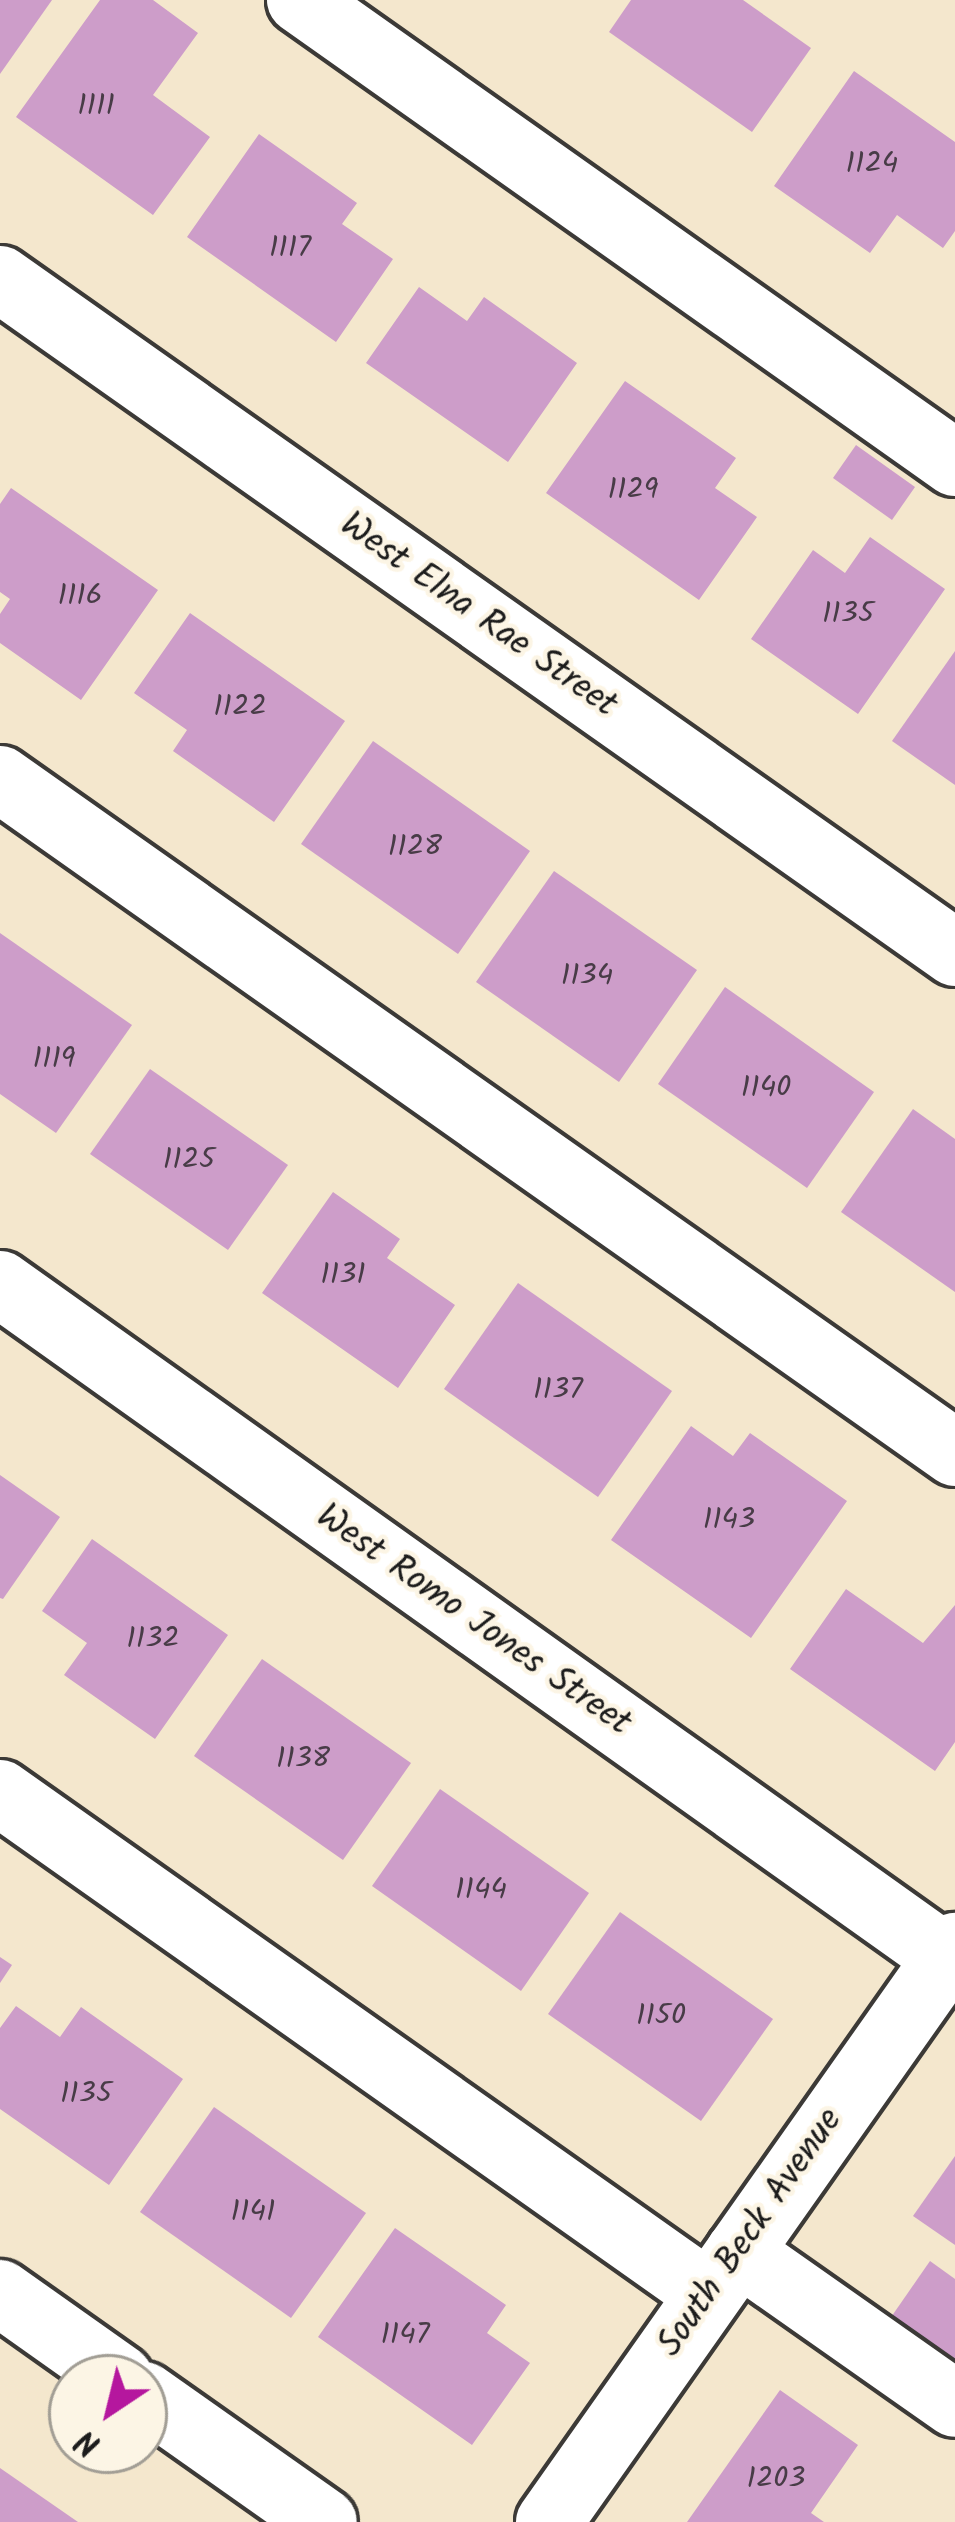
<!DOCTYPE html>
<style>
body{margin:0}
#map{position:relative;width:955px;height:2522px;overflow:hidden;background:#f4e7cd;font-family:Kalam,sans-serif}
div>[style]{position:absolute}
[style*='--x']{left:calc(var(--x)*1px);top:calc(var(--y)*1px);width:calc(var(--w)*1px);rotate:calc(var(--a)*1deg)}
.building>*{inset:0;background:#cd9dc9}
.roads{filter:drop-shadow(3px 0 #3c3a37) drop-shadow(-3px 0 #3c3a37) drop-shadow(0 3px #3c3a37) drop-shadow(0 -3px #3c3a37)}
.minor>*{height:66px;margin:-33px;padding:0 33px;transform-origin:33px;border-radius:33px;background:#fff}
span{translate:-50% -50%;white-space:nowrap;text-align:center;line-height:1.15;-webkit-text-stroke:9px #fcf5e5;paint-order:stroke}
.number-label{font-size:30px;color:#483c47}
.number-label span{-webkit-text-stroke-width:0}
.street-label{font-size:36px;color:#1c1c1c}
.north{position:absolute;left:48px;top:2354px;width:120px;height:120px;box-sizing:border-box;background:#fcf5e5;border:3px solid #a29e95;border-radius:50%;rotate:215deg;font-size:33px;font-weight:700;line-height:48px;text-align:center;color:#1c1c1c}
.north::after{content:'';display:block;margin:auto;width:42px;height:54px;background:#b5179e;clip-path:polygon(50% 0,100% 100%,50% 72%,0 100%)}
</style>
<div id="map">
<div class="building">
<i style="clip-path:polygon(0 0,52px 0,0 74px)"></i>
<i style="clip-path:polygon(100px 0,153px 0,198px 33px,153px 95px,210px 137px,153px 215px,16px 117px)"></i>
<i style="clip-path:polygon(631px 0,743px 0,811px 48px,752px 132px,609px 32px)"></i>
<i style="clip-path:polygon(854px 71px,955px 142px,955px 231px,943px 248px,897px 215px,870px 253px,774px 186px)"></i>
<i style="clip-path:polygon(259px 134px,357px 203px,342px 224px,393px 259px,336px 342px,187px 237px)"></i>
<i style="clip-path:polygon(419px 287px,467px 321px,484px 297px,577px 363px,508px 462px,366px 363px)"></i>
<i style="clip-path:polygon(625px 381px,736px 458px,715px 488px,757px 517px,699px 600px,546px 493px)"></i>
<i style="clip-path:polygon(856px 445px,915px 487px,892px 520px,833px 478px)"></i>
<i style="clip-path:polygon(11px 488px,158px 590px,81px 700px,0 643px,0 614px,10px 599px,0 592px,0 504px)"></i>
<i style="clip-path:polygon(870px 537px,945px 589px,858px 714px,751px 639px,813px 550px,845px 573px)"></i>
<i style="clip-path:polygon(190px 613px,345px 721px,274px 822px,173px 751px,187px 730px,134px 693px)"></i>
<i style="clip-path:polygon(955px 651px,955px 785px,892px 741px)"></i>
<i style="clip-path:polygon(373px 741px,530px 851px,458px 954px,301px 844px)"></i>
<i style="clip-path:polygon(554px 871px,697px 970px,619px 1082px,476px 982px)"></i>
<i style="clip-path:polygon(0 933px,132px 1025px,56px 1133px,0 1094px)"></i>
<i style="clip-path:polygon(725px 987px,874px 1092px,807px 1188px,658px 1084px)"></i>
<i style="clip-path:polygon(150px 1069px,288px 1165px,228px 1250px,90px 1154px)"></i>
<i style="clip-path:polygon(913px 1109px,955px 1139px,955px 1292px,841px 1212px)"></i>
<i style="clip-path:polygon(333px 1192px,400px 1239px,387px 1258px,455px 1305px,398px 1388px,262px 1293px)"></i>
<i style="clip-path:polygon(518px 1283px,672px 1391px,598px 1497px,444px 1389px)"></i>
<i style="clip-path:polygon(691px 1426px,733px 1456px,750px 1433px,847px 1501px,751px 1638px,611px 1540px)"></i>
<i style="clip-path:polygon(0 1475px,60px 1517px,3px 1599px,0 1598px)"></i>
<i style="clip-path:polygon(92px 1539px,228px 1635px,155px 1739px,64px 1675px,87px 1643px,42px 1611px)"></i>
<i style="clip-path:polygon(846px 1589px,923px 1643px,955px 1605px,955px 1742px,935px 1771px,790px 1669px)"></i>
<i style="clip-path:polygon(262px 1659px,411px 1763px,343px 1860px,194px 1756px)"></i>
<i style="clip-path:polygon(440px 1789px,589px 1893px,521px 1991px,372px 1886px)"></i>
<i style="clip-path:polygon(620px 1912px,773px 2019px,701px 2121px,548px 2014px)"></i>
<i style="clip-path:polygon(0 1957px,12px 1965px,0 1983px)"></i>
<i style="clip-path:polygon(16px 2006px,60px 2037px,81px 2007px,183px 2079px,109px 2185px,0 2109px,0 2028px)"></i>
<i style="clip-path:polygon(214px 2107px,366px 2213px,291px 2318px,140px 2212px)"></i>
<i style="clip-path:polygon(955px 2156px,955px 2245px,913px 2216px)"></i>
<i style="clip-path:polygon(395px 2228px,506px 2305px,487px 2333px,530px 2363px,472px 2445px,318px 2337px)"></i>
<i style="clip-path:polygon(930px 2261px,955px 2279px,955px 2370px,887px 2323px)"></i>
<i style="clip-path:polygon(780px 2390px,858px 2445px,811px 2513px,824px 2522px,687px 2522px)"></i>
<i style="clip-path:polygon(0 2468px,78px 2522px,0 2522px)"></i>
</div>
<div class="roads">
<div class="minor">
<i style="--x:300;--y:0;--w:802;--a:35.26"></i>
<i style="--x:0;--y:279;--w:1169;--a:35.21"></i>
<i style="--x:0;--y:779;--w:1169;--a:35.21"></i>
<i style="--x:0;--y:1284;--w:1162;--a:35.44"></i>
<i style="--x:0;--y:1793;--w:868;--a:35.25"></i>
<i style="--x:739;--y:2252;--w:264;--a:35.1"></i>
<i style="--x:0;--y:2293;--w:147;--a:35.3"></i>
<i style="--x:144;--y:2395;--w:220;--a:35.2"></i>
<i style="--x:549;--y:2522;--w:705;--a:-54.82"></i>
</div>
</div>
<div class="number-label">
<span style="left:96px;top:106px">1111</span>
<span style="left:872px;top:164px">1124</span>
<span style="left:290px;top:248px">1117</span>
<span style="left:633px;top:490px">1129</span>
<span style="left:80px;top:596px">1116</span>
<span style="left:848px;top:614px">1135</span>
<span style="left:240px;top:707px">1122</span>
<span style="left:415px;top:847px">1128</span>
<span style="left:587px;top:976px">1134</span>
<span style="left:54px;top:1059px">1119</span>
<span style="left:766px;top:1088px">1140</span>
<span style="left:189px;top:1160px">1125</span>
<span style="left:343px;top:1275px">1131</span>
<span style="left:558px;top:1390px">1137</span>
<span style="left:729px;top:1520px">1143</span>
<span style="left:153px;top:1639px">1132</span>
<span style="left:303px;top:1759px">1138</span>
<span style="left:481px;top:1890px">1144</span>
<span style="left:661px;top:2016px">1150</span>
<span style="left:86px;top:2094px">1135</span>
<span style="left:253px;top:2212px">1141</span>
<span style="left:405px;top:2335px">1147</span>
<span style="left:776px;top:2479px">1203</span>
</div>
<div class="street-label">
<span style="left:478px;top:616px;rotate:35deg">West Elna Rae Street</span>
<span style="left:473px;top:1621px;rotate:35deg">West Romo Jones Street</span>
<span style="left:751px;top:2233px;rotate:-55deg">South Beck Avenue</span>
</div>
<div class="north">N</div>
</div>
